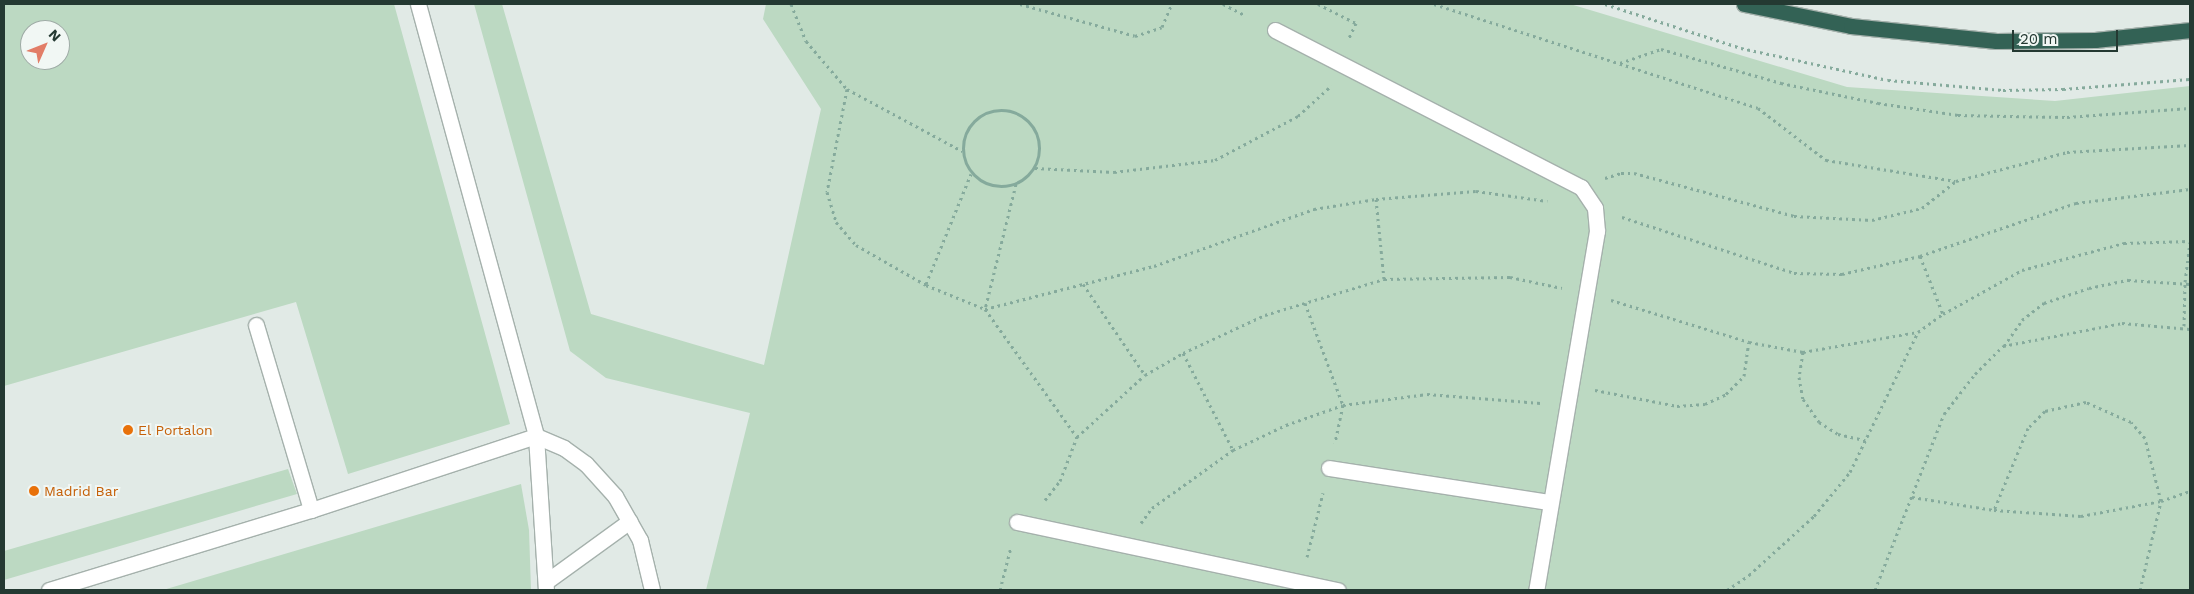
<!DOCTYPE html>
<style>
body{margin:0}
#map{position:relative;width:2194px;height:594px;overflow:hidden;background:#e1eae6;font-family:"Work Sans",sans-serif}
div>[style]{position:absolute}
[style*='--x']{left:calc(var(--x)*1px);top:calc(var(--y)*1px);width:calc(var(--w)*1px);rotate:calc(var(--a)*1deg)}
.green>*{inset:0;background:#bcd9c2}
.path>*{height:3px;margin-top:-1.5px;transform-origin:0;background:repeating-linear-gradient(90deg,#85aa9c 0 2.5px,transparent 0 6.5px)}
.path>.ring{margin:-1.5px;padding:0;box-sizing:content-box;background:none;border:3px solid #85aa9c;border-radius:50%}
.roads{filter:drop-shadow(1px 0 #a5b1ac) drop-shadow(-1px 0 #a5b1ac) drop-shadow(0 1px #a5b1ac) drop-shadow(0 -1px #a5b1ac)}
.lane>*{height:15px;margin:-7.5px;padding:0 7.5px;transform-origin:7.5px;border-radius:7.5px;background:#fff}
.highway>*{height:15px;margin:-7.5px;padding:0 7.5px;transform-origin:7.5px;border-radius:7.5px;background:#336255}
.dots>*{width:14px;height:14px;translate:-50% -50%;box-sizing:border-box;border:2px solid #f1f7f4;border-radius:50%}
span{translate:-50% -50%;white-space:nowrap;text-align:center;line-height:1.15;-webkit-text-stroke:4px #f1f7f4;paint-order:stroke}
.food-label{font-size:14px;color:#c56008}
.left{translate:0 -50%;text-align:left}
.frame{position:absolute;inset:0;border:5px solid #243932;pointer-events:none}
.north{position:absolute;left:20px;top:20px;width:50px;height:50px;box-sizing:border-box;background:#f1f7f4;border:1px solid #9faba6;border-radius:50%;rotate:46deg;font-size:14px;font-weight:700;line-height:20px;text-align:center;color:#243932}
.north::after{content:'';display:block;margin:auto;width:18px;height:22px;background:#e27d67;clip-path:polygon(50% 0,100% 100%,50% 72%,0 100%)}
.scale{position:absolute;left:2012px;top:30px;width:106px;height:22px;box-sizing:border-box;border:2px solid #243932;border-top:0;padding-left:6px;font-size:15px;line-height:18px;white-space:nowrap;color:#243932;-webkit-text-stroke:4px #f1f7f4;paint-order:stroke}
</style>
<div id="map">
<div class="green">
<i style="clip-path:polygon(evenodd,4px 4px,394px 4px,510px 424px,348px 474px,296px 302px,4px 386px,4px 4px,30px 30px,60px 30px,60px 60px,30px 60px,30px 30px)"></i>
<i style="clip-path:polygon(474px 4px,502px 4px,591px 314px,764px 365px,821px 109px,763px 19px,766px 4px,1570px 4px,1847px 87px,2055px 101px,2190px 86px,2190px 590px,706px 590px,750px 413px,606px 378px,570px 351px)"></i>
<i style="clip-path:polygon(288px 469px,297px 494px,4px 580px,4px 551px)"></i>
<i style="clip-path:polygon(521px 484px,529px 530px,531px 590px,163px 590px)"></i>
</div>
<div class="path">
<i style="--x:791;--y:4;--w:40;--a:68"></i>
<i style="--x:806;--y:41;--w:63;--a:49.5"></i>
<i style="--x:847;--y:89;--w:131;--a:28.3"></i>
<i style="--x:1020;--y:4;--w:119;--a:15.5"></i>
<i style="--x:1135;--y:36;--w:28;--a:-18"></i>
<i style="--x:1162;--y:27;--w:25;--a:-67"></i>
<i style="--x:1223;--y:4;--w:25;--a:27"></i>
<i style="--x:1318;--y:4;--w:42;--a:26.6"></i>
<i style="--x:1356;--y:23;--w:19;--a:115"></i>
<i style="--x:1434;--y:4;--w:340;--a:17.8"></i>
<i style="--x:1758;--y:108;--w:86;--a:37.4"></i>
<i style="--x:1826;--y:160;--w:131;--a:9.2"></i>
<i style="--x:1605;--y:4;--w:143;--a:17.9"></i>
<i style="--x:1741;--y:48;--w:150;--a:12.3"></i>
<i style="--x:1888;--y:80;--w:115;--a:5"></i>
<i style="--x:2003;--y:90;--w:60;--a:-1"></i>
<i style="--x:2063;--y:89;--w:127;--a:-4.5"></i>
<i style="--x:1620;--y:63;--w:43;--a:-18.9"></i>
<i style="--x:1661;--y:49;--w:125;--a:15.8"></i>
<i style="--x:1781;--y:83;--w:99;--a:11.7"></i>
<i style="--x:1878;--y:103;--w:81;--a:8.5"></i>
<i style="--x:1958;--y:115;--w:109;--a:1.1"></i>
<i style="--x:2067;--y:117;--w:123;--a:-4.2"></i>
<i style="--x:847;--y:89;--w:105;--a:101"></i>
<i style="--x:827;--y:192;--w:31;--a:73"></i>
<i style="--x:836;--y:222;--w:30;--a:49"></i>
<i style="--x:856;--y:245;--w:81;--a:29.7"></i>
<i style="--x:926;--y:285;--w:64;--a:22.1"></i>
<i style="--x:985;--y:309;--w:158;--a:54.3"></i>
<i class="ring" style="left:963px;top:110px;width:73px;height:73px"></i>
<i style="--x:1035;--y:168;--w:79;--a:2.9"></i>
<i style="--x:1114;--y:172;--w:102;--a:-6.8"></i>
<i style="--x:1215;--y:160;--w:94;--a:-27.9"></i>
<i style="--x:1298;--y:116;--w:45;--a:-42.3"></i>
<i style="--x:1605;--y:178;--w:17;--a:-17"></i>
<i style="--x:1621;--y:173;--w:13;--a:0"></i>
<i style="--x:1634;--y:173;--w:166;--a:15"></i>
<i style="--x:1794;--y:216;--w:78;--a:2.9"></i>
<i style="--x:1872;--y:220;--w:51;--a:-13.5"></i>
<i style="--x:1922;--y:208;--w:43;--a:-38.5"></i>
<i style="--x:1956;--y:181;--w:115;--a:-14.6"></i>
<i style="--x:2067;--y:152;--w:123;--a:-3.3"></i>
<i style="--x:1016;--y:184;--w:129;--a:103.9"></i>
<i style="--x:985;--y:309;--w:174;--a:-14.3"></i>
<i style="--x:1154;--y:266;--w:170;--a:-19.6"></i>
<i style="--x:1314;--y:209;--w:63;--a:-9.2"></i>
<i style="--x:1376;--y:199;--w:100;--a:-4.6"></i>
<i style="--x:1476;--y:191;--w:72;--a:8"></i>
<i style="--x:1376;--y:199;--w:80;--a:84.3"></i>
<i style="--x:1622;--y:217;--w:181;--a:18"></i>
<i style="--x:1794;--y:273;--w:48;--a:1.2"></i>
<i style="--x:1842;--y:274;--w:80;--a:-13"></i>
<i style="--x:1920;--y:256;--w:165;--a:-18.8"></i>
<i style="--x:2076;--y:203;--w:115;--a:-7"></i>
<i style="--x:1920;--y:256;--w:62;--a:68.4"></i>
<i style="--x:926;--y:284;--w:119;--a:-67.8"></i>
<i style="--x:1083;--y:284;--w:110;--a:55.7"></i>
<i style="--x:1611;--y:300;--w:144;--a:16.9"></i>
<i style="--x:1749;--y:342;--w:55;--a:10.5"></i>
<i style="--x:1803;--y:352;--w:117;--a:-9.9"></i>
<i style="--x:1305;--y:303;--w:109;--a:69.6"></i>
<i style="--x:1343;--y:405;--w:39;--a:102"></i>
<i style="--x:2184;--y:326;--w:44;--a:-88.7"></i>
<i style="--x:2185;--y:282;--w:40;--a:-82.9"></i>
<i style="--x:2004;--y:346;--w:32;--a:-55"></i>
<i style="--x:2022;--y:320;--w:28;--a:-38"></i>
<i style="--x:2044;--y:303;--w:47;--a:-18.4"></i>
<i style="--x:2089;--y:288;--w:40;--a:-12"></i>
<i style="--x:2128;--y:280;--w:62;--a:3.7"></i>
<i style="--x:1803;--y:352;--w:25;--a:99"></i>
<i style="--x:1799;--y:377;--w:22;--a:80"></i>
<i style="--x:1803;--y:399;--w:28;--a:55"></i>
<i style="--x:1819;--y:422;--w:22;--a:32"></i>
<i style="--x:1838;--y:434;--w:28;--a:13"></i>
<i style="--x:1183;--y:353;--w:109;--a:62.7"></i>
<i style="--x:1595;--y:390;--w:84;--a:11"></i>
<i style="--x:1677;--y:406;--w:28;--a:-4"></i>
<i style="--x:1705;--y:404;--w:23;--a:-25"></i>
<i style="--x:1726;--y:394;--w:25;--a:-45"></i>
<i style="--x:1744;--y:376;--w:34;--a:-82"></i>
<i style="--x:1912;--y:497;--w:83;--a:9"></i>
<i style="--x:1994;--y:510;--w:87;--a:3.9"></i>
<i style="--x:2081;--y:516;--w:81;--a:-10.6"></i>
<i style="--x:2161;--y:501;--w:65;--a:-104.3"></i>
<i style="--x:2145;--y:438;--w:21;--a:-131"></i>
<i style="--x:2131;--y:422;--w:49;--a:-156"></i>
<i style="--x:2086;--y:402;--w:42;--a:167.6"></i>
<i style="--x:2045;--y:411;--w:24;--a:135"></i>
<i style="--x:2028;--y:428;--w:89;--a:112.5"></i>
<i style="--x:1045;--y:500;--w:24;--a:-52"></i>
<i style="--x:1060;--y:481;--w:47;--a:-68.9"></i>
<i style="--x:1077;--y:437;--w:92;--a:-42.4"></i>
<i style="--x:1145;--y:375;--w:44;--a:-30.1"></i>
<i style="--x:1183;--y:353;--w:90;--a:-24.9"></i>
<i style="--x:1265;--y:315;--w:124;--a:-16.8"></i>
<i style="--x:1384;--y:279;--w:126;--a:-0.9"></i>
<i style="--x:1510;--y:277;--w:53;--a:11.9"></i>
<i style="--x:1141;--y:523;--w:19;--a:-54"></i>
<i style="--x:1152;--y:508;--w:100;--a:-35.6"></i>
<i style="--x:1233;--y:450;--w:59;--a:-25.3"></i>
<i style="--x:1286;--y:425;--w:60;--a:-19.3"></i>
<i style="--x:1343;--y:405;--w:85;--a:-7.5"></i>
<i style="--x:1427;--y:394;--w:114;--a:4.5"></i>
<i style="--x:1307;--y:557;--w:66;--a:-76"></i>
<i style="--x:1000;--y:590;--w:44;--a:-75.7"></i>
<i style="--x:1727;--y:590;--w:27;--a:-34"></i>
<i style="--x:1749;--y:575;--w:88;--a:-42.2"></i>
<i style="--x:1814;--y:516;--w:57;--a:-50.7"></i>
<i style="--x:1850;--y:472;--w:156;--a:-64.1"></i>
<i style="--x:1918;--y:332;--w:31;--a:-36"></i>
<i style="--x:1943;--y:314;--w:90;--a:-29.1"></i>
<i style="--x:2022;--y:270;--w:106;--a:-14.8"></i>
<i style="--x:2124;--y:243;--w:66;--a:-1.7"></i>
<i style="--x:1875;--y:590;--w:189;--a:-68.6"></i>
<i style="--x:1944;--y:414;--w:51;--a:-52.2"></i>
<i style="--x:1975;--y:374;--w:40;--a:-45"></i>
<i style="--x:2003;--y:346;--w:121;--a:-10.9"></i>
<i style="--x:2122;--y:323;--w:68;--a:5"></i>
<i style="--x:2140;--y:590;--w:91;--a:-76.7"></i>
<i style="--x:2161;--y:501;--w:31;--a:-19"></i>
</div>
<div class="roads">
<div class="lane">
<i style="--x:418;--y:4;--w:448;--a:74.7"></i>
<i style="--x:536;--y:436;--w:154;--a:86.3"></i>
<i style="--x:1275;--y:30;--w:344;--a:27.2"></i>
<i style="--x:1581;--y:187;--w:25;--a:56"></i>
<i style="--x:1595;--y:208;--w:23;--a:85"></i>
<i style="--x:1597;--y:231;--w:364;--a:99.6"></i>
<i style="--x:256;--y:325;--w:193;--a:73.4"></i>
<i style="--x:1329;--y:468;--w:223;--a:8.8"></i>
<i style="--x:1017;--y:522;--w:328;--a:12"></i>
<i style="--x:547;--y:581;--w:102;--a:-35.9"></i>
<i style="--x:49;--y:590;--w:274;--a:-17"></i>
<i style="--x:311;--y:510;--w:237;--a:-18.2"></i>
<i style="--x:536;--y:436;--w:30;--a:23"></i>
<i style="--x:564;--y:448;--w:27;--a:36"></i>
<i style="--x:586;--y:464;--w:43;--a:47.8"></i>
<i style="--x:615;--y:496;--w:51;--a:60.4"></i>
<i style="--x:640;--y:540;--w:51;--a:76.5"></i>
</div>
<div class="highway">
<i style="--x:1744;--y:4;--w:109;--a:11.6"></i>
<i style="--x:1851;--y:26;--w:146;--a:5.9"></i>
<i style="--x:1996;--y:41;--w:99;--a:-0.6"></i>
<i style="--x:2095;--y:40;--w:96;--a:-6"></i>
</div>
</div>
<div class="dots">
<i style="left:128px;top:430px;background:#e8710a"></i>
<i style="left:34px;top:491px;background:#e8710a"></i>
</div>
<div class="food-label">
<span class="left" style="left:138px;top:430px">El Portalon</span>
<span class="left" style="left:44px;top:491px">Madrid Bar</span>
</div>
<div class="frame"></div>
<div class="north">N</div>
<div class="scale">20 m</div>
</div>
